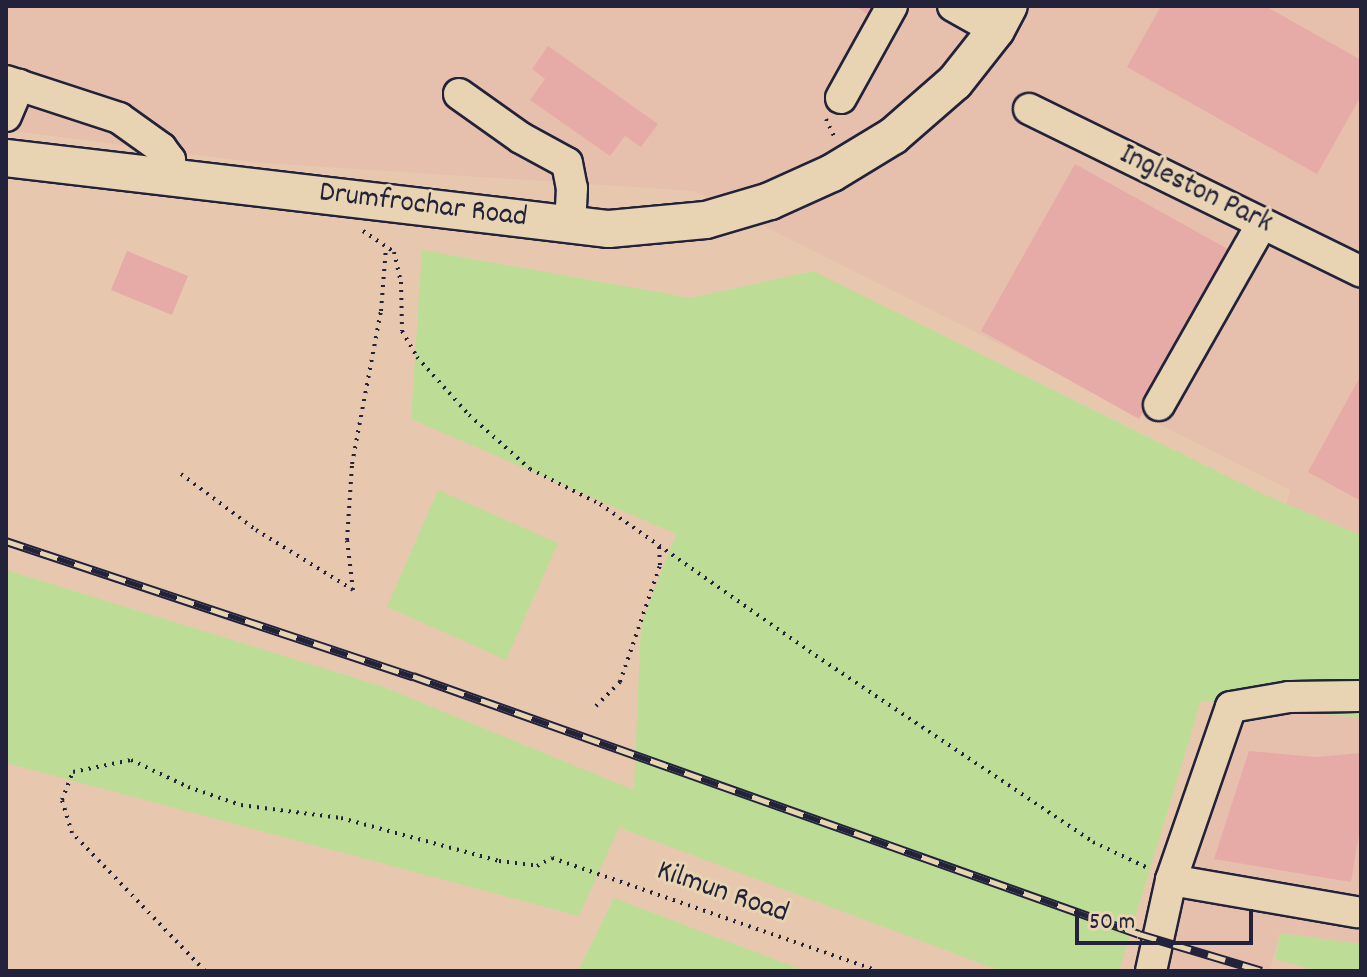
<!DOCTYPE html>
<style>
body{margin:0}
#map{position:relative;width:1367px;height:977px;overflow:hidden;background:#e7c8af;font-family:Dekko,sans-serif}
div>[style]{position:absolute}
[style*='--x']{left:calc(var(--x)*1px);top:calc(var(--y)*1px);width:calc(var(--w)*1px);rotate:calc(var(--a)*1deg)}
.built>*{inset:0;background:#e7bfad}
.green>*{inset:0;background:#bddd96}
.building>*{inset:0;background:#e6aba7}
.path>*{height:4px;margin-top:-2px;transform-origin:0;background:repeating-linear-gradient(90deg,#22223b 0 2px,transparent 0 8px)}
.roads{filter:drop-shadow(2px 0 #22223b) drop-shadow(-2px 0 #22223b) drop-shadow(0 2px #22223b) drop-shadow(0 -2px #22223b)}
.minor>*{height:30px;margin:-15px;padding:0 15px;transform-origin:15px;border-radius:15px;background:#e8d4b3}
.major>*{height:36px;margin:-18px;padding:0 18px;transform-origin:18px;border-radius:18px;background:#e8d4b3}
.rail>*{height:9px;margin-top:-4.5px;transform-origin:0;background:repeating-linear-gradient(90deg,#e8d4b3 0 18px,#22223b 0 36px);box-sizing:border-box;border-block:2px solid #22223b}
span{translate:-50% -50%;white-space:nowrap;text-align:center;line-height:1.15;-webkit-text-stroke:6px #e8d4b3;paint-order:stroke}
.street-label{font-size:30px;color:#22223b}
.frame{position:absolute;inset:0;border:8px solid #22223b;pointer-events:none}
.scale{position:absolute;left:1075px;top:909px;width:178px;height:36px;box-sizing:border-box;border:4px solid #22223b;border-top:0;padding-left:10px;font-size:24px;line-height:28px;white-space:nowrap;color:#22223b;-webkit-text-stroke:6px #e8d4b3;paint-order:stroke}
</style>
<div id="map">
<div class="built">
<i style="clip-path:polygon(6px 6px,1361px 6px,1361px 944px,1280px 933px,1270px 971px,1165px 971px,1290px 490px,694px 191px,252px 162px,6px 130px)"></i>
</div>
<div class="green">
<i style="clip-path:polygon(422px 250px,691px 298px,813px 271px,1265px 495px,1361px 535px,1361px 718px,1201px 701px,1119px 971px,1001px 971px,620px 828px,623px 819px,579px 916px,6px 763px,6px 570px,381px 686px,634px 790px,641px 624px,676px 534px,411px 419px)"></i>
<i style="clip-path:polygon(438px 490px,558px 543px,506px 660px,387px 607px)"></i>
<i style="clip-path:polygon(614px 898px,805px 971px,578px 971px)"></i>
<i style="clip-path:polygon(1280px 933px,1361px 944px,1361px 971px,1317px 971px,1275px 959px)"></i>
</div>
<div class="building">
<i style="clip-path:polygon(856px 6px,875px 6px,870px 16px)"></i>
<i style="clip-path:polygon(1161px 6px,1265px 6px,1361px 60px,1361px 96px,1317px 174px,1127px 67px)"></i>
<i style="clip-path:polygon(548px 46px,658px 124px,641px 147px,625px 136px,610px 156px,530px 100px,545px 79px,532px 69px)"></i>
<i style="clip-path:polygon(1075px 164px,1233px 252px,1139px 419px,981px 331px)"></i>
<i style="clip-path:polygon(127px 251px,188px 276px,172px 315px,111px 290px)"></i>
<i style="clip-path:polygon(1361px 375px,1361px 501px,1308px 472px)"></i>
<i style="clip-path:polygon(1249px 751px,1316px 757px,1361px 753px,1361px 821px,1351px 882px,1214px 859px)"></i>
</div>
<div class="path">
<i style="--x:826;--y:119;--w:19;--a:65"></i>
<i style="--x:363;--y:231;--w:37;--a:34"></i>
<i style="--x:394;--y:252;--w:31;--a:77"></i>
<i style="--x:401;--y:282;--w:49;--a:88.8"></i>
<i style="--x:402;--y:331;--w:30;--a:60"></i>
<i style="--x:417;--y:357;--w:78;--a:48.1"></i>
<i style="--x:469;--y:415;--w:81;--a:41.5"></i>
<i style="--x:530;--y:469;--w:78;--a:26.6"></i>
<i style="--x:600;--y:504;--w:256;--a:35.1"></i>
<i style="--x:809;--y:651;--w:342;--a:33.9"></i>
<i style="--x:1093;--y:842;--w:61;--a:25.3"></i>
<i style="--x:181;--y:474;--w:94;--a:36.7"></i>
<i style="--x:256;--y:530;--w:114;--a:31.7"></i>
<i style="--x:353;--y:590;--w:50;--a:-96.8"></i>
<i style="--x:347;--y:540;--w:76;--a:-86.2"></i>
<i style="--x:352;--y:464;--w:156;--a:-79.3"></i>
<i style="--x:381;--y:311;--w:64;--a:-85.5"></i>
<i style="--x:596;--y:706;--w:34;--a:-45"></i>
<i style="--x:620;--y:682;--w:124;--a:-71.1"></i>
<i style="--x:660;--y:565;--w:22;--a:-93"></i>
<i style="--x:205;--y:971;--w:192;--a:-133.9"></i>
<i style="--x:72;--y:833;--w:34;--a:-107"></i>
<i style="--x:62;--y:800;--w:30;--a:-69"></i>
<i style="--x:73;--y:772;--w:59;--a:-11.7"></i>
<i style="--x:131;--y:760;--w:63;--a:25.3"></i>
<i style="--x:188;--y:787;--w:56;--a:18.8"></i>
<i style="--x:241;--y:805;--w:101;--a:7.4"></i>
<i style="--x:341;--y:818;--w:164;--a:15.2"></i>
<i style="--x:499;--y:861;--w:38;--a:7"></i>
<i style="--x:537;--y:866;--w:17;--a:-28"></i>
<i style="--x:552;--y:858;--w:345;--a:19.1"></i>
</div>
<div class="roads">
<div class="minor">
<i style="--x:953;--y:6;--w:49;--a:29.2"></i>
<i style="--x:6;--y:81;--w:119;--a:18.1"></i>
<i style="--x:119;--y:118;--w:52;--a:35.5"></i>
<i style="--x:161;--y:148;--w:15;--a:53"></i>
<i style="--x:170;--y:160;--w:18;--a:84"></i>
<i style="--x:459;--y:94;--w:76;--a:35.4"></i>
<i style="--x:521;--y:138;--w:52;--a:28.5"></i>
<i style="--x:567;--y:163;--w:25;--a:79"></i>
<i style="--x:572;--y:188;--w:36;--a:93"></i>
<i style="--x:841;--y:98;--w:105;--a:-61"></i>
<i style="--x:1029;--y:109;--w:370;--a:26.1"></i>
<i style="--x:6;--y:116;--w:34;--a:-67"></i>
<i style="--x:1159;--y:405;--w:208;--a:-60.4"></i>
<i style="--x:1171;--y:880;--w:189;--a:9.8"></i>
<i style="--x:1151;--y:971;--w:93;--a:-77.6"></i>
<i style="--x:1171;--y:880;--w:183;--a:-70.9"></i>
<i style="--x:1231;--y:707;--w:59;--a:-9.8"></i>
<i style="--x:1289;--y:697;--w:72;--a:-0.8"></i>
</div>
<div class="major">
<i style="--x:6;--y:158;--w:607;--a:6.72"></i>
<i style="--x:609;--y:229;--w:97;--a:-5.3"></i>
<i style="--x:706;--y:220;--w:67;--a:-16.5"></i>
<i style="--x:770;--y:201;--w:68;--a:-24.3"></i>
<i style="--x:832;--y:173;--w:71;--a:-31.2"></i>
<i style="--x:893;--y:136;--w:82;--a:-41.1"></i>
<i style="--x:955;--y:82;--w:66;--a:-51.7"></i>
<i style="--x:996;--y:30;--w:27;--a:-62"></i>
</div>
</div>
<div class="rail">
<i style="--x:6;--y:541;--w:429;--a:18.4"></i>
<i style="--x:413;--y:676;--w:770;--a:19.56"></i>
<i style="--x:1139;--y:934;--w:128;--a:16.7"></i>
</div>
<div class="street-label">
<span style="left:1195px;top:191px;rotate:26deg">Ingleston Park</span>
<span style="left:423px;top:207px;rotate:7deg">Drumfrochar Road</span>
<span style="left:722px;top:894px;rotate:19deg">Kilmun Road</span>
</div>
<div class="frame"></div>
<div class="scale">50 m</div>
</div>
